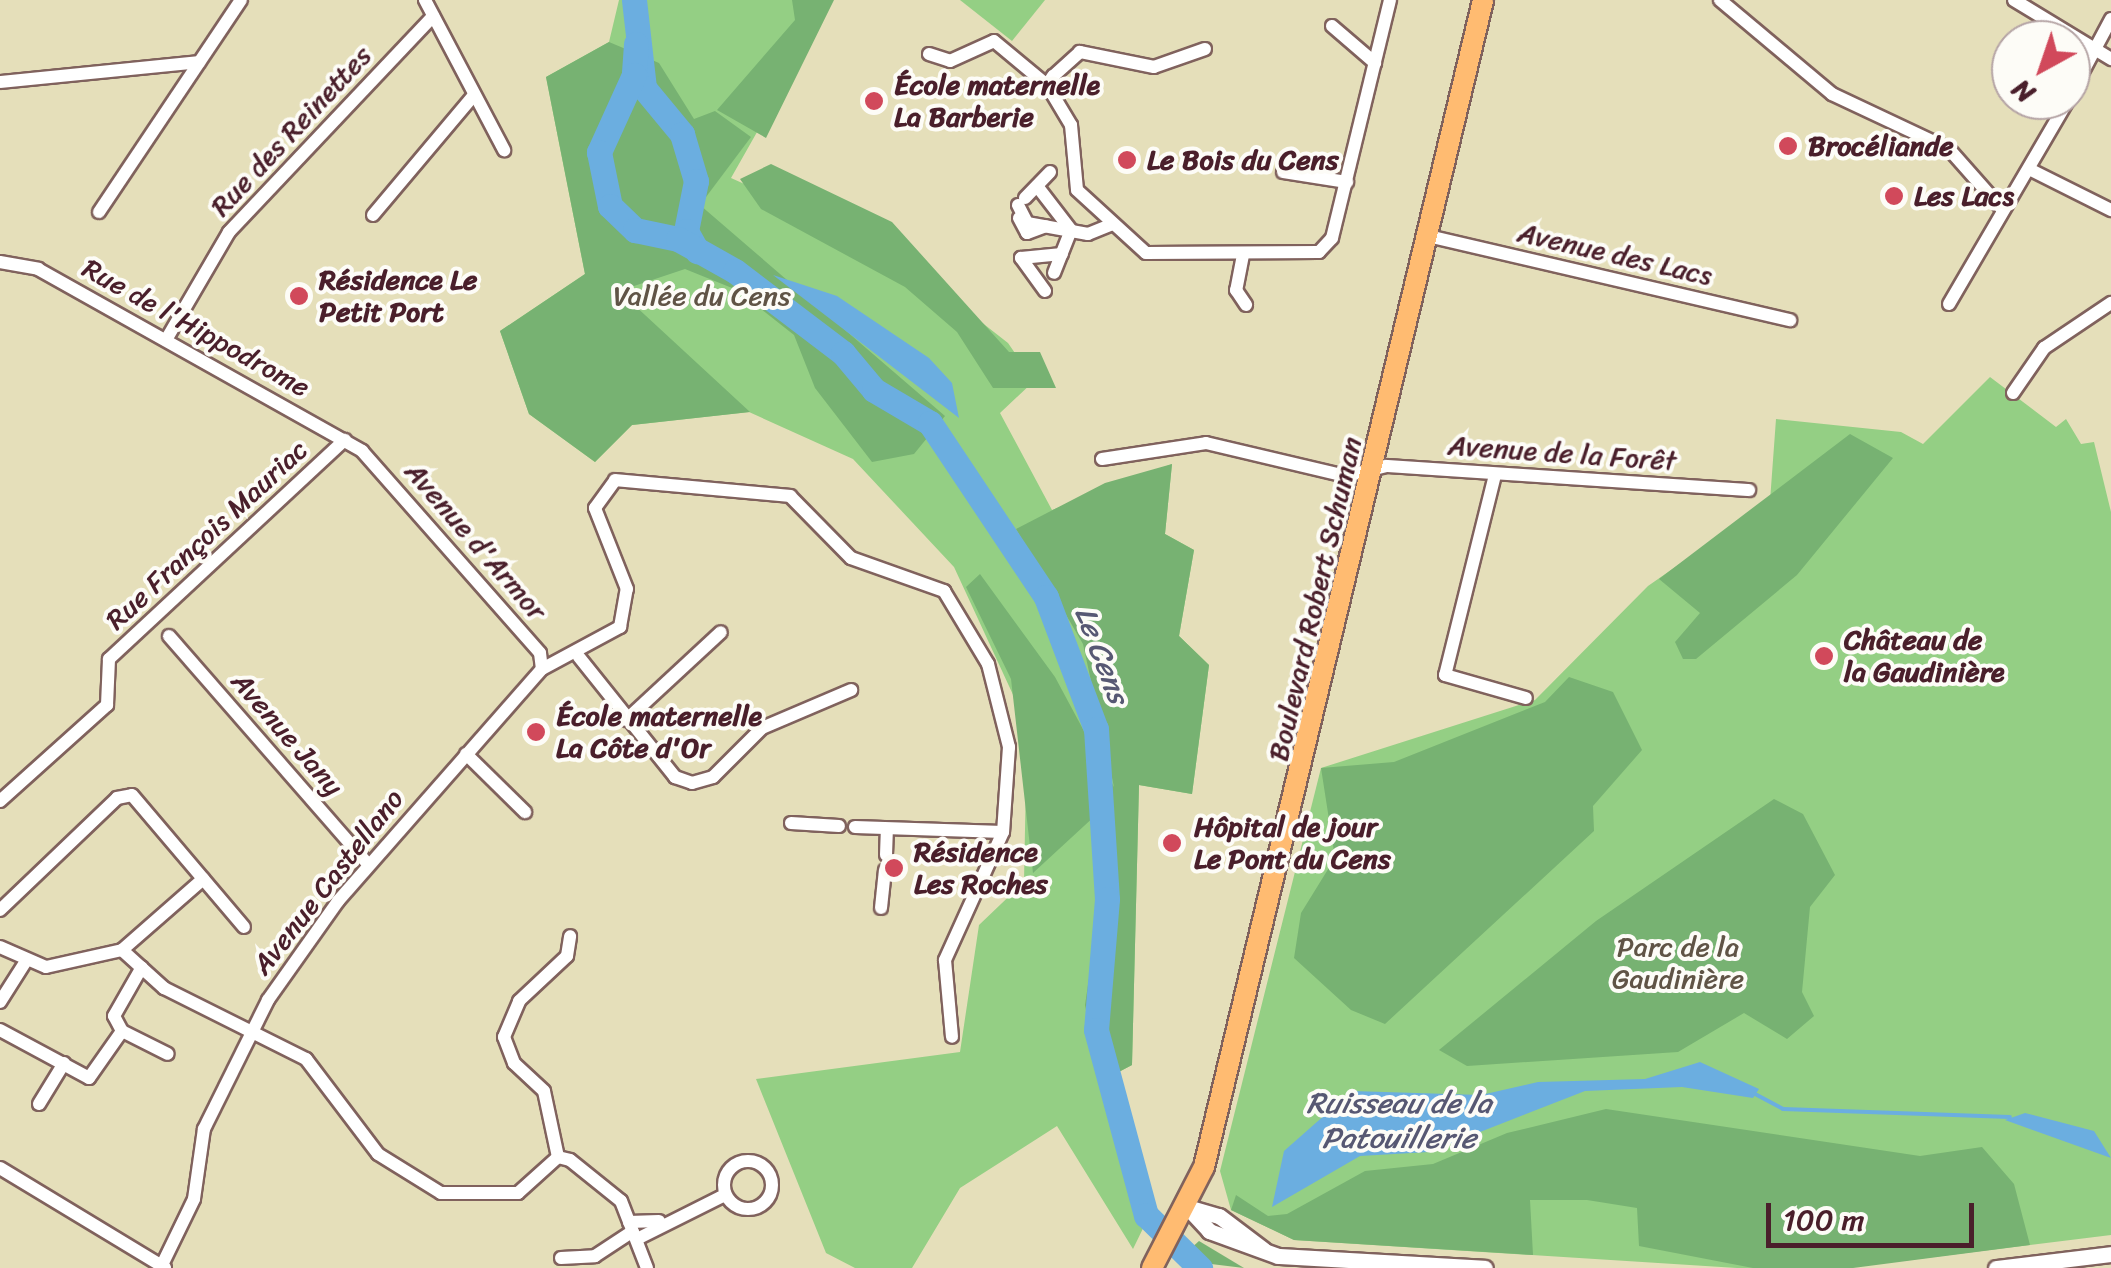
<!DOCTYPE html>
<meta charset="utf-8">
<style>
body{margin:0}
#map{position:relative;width:2111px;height:1268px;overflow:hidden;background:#e5dfba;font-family:Sriracha,sans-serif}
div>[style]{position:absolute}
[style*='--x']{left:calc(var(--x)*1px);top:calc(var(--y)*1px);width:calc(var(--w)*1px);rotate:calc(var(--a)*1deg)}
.green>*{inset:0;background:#94cf84}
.forest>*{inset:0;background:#77b272}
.water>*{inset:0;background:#6baee0}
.stream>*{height:4px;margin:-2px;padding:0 2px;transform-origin:2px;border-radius:2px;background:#6baee0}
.river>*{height:25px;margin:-12.5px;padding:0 12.5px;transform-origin:12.5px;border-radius:12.5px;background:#6baee0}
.roads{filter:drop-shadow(2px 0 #80625d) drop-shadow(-2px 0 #80625d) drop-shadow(0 2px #80625d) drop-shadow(0 -2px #80625d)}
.minor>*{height:12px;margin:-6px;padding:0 6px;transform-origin:6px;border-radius:6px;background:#fff}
.minor>.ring{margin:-6px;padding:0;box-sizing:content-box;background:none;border:12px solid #fff;border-radius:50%}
.tertiary>*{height:15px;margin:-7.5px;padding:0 7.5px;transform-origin:7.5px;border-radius:7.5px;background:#fff}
.primary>*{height:20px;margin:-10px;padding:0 10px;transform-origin:10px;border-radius:10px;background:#ffbb71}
.dots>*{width:28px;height:28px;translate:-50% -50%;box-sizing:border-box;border:5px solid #fdfcf7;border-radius:50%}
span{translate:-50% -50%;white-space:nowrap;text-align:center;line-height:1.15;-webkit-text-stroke:8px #fdfcf7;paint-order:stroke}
.poi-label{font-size:28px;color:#4a1f2b;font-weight:700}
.left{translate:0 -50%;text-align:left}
.street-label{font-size:28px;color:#4a1f2b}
.park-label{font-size:28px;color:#605446}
.water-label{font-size:30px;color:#575873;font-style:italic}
.north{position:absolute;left:1991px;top:20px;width:100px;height:100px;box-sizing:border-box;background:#fdfcf7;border:2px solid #b5a4a5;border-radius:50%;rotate:220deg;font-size:28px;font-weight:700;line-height:40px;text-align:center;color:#4a1f2b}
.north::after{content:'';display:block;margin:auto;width:35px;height:45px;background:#d1495b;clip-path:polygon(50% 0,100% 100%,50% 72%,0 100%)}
.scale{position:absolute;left:1766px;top:1203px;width:208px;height:45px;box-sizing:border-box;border:5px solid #4a1f2b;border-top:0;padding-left:12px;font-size:30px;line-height:35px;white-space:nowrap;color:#4a1f2b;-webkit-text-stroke:8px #fdfcf7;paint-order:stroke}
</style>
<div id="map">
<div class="green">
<i style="clip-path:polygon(619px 0,832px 0,731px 178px,884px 246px,1008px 343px,1034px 381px,1000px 413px,1052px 510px,1172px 464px,1165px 534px,1194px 550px,1179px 636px,1209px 665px,1192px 794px,1139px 785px,1132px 1065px,1113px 1075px,1149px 1216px,1133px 1249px,1057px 1126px,960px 1188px,912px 1268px,855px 1268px,826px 1253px,756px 1079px,960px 1052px,979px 925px,1024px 882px,1027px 725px,954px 567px,853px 459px,749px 412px,632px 425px,595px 462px,529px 414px,500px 331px,585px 274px,546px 77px,609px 42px)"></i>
<i style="clip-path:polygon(960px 0,1045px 0,1012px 41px)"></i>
<i style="clip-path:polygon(1990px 377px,2056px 427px,2066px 419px,2081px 444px,2094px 442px,2111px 512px,2111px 1235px,1845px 1268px,1737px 1268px,1294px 1240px,1231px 1210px,1220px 1171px,1321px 768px,1535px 700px,1648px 586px,1770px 501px,1776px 419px,1901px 432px,1923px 444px)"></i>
</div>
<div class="forest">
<i style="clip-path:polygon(792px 0,834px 0,766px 138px,717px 110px,795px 20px)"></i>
<i style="clip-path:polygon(609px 42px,659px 63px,694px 119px,715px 111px,751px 137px,700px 205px,945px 416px,914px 454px,872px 462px,815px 388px,794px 335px,737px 290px,685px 269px,619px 291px,750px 412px,632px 425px,595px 462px,529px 414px,500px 331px,585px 274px,546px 77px)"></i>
<i style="clip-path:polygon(771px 164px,892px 222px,1009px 352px,1040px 352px,1056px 388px,993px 388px,957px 332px,905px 287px,761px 209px,740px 179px)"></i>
<i style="clip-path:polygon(1850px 434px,1893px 458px,1797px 575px,1696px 659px,1683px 659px,1675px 642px,1700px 613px,1659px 579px)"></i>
<i style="clip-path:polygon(1172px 464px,1165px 534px,1194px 550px,1179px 636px,1209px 665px,1192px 794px,1139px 785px,1132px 1065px,1113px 1075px,1094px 1048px,1085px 1005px,1102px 891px,1097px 814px,1033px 873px,1011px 679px,966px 587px,980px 574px,1055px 677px,1114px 787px,1083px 644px,1016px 529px,1105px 483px)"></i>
<i style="clip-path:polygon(1569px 677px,1613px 692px,1642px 750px,1593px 806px,1594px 831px,1385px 1024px,1351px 1010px,1294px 958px,1301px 913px,1335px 858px,1321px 768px,1394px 762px,1545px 702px)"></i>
<i style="clip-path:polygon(1774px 799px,1803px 814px,1835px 875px,1810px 907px,1802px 992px,1814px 1016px,1787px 1039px,1744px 1013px,1678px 1052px,1467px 1066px,1439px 1050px,1596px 921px)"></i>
<i style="clip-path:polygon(1606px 1109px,1920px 1156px,1982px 1147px,2014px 1184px,2030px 1245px,1853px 1268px,1753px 1268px,1639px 1246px,1637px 1208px,1587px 1200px,1530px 1200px,1533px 1255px,1294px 1240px,1231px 1210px,1236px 1195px,1268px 1216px,1287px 1214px,1365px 1171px,1433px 1164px,1507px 1133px)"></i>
<i style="clip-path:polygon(1199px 1241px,1244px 1268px,1178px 1260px)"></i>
</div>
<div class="water">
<i style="clip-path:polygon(773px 275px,837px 296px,929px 358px,952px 383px,959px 418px)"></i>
<i style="clip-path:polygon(1700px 1062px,1759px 1089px,1753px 1098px,1682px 1087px,1585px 1091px,1429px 1152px,1360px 1156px,1272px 1207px,1284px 1151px,1352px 1091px,1481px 1095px,1538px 1082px,1645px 1079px)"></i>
<i style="clip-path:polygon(2025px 1113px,2094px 1131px,2111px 1158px,2005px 1120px)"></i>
</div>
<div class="stream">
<i style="--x:1755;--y:1094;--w:32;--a:28"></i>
<i style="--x:1783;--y:1109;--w:227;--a:2"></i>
<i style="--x:1190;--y:1252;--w:15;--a:28"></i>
</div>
<div class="river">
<i style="--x:634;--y:0;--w:89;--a:83.5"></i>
<i style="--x:644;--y:88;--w:60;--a:50.4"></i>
<i style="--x:682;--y:134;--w:49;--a:73.4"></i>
<i style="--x:696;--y:181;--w:51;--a:101.3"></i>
<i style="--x:686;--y:231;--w:23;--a:61"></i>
<i style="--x:636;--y:44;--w:31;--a:94"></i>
<i style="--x:634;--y:75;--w:85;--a:114.4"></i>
<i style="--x:599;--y:152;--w:55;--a:78.5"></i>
<i style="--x:610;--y:206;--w:35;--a:44"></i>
<i style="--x:635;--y:230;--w:44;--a:11.8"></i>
<i style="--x:678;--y:239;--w:65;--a:29.3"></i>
<i style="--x:735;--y:271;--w:136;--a:37.2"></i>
<i style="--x:843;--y:353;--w:48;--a:50"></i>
<i style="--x:874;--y:390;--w:65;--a:30.5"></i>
<i style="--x:930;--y:423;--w:209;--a:56.3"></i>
<i style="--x:1046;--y:597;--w:141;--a:69.3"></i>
<i style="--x:1096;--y:729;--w:170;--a:86.3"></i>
<i style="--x:1107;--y:899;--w:131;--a:94.8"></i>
<i style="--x:1096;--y:1030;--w:192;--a:74.9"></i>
<i style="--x:1146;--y:1215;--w:76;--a:44.5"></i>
</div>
<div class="roads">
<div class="minor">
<i style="--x:425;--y:0;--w:170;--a:62.2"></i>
<i style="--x:1720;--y:0;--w:146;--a:40"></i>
<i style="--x:1832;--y:94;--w:129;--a:25.2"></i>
<i style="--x:1949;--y:149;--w:80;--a:48.5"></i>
<i style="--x:2014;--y:0;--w:114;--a:31.3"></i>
<i style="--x:1332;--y:26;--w:57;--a:40.7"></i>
<i style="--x:1205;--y:49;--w:54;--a:160.6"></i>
<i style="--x:1154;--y:67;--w:76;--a:-168.5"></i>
<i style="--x:1080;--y:52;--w:36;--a:138"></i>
<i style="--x:1053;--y:76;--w:11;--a:124"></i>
<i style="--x:1047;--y:85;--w:47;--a:59"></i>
<i style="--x:1071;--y:125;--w:65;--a:84.7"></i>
<i style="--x:1077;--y:190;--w:93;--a:42.4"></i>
<i style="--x:1146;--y:253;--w:173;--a:-0.3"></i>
<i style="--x:1319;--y:252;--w:19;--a:-47"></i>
<i style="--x:1332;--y:238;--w:245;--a:-76.3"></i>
<i style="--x:929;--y:54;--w:22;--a:18"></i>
<i style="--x:950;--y:61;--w:48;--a:-24.4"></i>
<i style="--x:994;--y:41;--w:69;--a:39.7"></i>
<i style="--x:0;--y:82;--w:200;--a:-5.7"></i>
<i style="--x:2071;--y:94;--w:85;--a:-61.9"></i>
<i style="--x:2029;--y:169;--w:92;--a:26.6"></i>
<i style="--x:1283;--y:172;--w:65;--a:8.9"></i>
<i style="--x:1037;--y:186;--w:56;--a:52.3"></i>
<i style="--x:1071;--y:230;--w:46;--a:111.6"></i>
<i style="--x:1025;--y:198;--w:36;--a:-46"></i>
<i style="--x:1018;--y:205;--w:20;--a:63"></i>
<i style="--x:1027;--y:223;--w:62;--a:10.2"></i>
<i style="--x:1088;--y:234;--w:24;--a:-22"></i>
<i style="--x:99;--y:212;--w:255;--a:-56.2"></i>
<i style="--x:373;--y:215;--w:157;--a:-49.9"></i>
<i style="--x:1019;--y:218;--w:17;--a:62"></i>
<i style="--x:1027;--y:233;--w:20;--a:-20"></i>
<i style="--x:1428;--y:236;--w:372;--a:13.1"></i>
<i style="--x:1243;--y:255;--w:36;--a:101"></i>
<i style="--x:1236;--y:290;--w:18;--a:56"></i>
<i style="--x:0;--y:262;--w:39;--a:10"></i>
<i style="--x:38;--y:269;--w:372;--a:29.3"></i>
<i style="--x:362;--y:451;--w:269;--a:48.6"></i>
<i style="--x:540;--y:653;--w:16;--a:83"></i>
<i style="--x:1045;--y:291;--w:41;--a:-126"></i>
<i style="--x:1021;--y:258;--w:41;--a:-5.6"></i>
<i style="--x:1949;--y:304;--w:236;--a:-59.7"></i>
<i style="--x:166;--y:340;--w:125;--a:-59.7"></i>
<i style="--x:229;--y:232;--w:297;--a:-46.6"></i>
<i style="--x:2013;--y:393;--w:55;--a:-55.4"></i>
<i style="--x:2044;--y:348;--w:81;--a:-33.9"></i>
<i style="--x:1102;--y:459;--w:105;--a:-8.7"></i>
<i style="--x:1206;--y:443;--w:144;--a:13.3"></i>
<i style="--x:1346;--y:476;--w:41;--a:-14"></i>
<i style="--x:1386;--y:466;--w:364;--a:3.8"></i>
<i style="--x:1495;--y:475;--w:206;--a:104"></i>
<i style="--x:1445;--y:675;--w:84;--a:15.9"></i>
<i style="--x:169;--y:636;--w:303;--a:48.9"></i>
<i style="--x:579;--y:657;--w:154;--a:51.3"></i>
<i style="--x:675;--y:777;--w:18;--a:19"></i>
<i style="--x:692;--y:783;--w:22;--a:-16"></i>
<i style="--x:713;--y:777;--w:69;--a:-45"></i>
<i style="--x:762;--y:728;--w:97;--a:-23.1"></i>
<i style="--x:542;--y:669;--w:89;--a:-28.3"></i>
<i style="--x:620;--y:627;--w:39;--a:-80"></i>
<i style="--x:627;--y:589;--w:87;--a:-111.6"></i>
<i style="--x:595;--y:508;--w:34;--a:-54"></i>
<i style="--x:615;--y:480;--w:176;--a:5.2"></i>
<i style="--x:790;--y:496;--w:87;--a:45.5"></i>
<i style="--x:851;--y:558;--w:99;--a:19.5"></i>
<i style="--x:944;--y:591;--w:85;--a:58.9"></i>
<i style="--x:988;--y:664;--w:86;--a:75.8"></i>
<i style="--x:1009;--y:747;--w:85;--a:94"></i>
<i style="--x:1003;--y:832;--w:141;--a:114.4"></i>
<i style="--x:945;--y:960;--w:77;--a:84.8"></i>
<i style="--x:626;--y:720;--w:129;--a:-42.8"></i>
<i style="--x:466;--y:754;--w:83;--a:44.5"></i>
<i style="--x:0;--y:801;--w:144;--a:-41.9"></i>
<i style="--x:107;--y:705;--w:46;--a:-87.5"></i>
<i style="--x:109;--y:659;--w:322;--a:-42.9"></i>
<i style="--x:791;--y:823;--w:48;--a:3.6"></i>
<i style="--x:855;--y:827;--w:148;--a:1.9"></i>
<i style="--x:886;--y:855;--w:25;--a:-88"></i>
<i style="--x:881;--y:908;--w:38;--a:-84"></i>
<i style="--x:0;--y:910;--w:162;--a:-43.7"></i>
<i style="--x:117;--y:798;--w:15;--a:-11"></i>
<i style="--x:132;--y:795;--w:173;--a:49.7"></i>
<i style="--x:0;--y:947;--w:50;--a:23.5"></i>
<i style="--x:46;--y:967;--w:78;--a:-12.6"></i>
<i style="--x:122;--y:950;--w:57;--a:42.1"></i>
<i style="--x:164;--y:988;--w:159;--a:26.6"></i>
<i style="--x:306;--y:1059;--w:119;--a:52.8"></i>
<i style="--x:378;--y:1154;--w:74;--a:31.8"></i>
<i style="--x:441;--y:1193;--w:77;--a:0"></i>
<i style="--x:518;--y:1193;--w:54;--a:-42"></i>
<i style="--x:558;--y:1157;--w:12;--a:14"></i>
<i style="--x:570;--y:1160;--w:65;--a:38.8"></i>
<i style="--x:621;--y:1201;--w:72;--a:68.8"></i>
<i style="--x:122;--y:950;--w:108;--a:-41.2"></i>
<i style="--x:0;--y:1002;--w:49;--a:-57.6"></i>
<i style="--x:0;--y:1030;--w:101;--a:28.3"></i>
<i style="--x:89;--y:1078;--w:57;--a:-54.9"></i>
<i style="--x:122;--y:1031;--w:17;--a:-118"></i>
<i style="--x:114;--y:1016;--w:56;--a:-60.3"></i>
<i style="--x:122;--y:1031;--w:51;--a:26.6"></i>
<i style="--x:39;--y:1104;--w:48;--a:-58.6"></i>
<i style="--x:558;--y:1157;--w:67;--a:-102"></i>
<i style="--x:544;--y:1091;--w:41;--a:-137"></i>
<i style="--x:514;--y:1063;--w:28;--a:-111"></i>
<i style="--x:504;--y:1037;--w:39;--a:-67"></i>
<i style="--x:519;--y:1001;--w:66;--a:-43.2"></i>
<i style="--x:567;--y:956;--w:20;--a:-81"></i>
<i class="ring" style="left:724px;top:1161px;width:36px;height:36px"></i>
<i style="--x:0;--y:1168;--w:193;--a:31.2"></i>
<i style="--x:629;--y:1222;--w:30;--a:-2"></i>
<i style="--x:637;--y:1239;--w:94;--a:-26.6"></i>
<i style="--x:561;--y:1258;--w:34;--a:-3"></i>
<i style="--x:595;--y:1256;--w:45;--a:-33.3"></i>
<i style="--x:162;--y:1265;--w:73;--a:-64.1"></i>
<i style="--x:194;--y:1199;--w:71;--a:-81.9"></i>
<i style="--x:204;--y:1129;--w:144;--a:-63.6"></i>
<i style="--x:268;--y:1000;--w:121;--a:-54.7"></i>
<i style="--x:338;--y:901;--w:309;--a:-48.7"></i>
</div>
<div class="tertiary">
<i style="--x:1187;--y:1207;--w:33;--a:47"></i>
<i style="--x:1209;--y:1231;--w:73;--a:19.9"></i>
<i style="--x:1278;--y:1256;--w:207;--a:3.3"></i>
<i style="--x:1187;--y:1207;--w:33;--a:16"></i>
<i style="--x:1219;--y:1216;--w:56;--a:37.1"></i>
<i style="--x:1996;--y:1268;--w:116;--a:-6.9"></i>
</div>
<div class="primary">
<i style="--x:1152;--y:1268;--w:114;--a:-62.8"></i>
<i style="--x:1204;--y:1167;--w:1200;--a:-76.55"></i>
</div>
</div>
<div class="dots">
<i style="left:874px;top:101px;background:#d1495b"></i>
<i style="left:1788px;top:146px;background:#d1495b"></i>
<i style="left:1127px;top:160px;background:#d1495b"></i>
<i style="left:1894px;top:196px;background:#d1495b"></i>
<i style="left:299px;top:296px;background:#d1495b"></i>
<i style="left:1824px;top:656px;background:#d1495b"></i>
<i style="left:536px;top:732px;background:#d1495b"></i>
<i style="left:1172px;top:843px;background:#d1495b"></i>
<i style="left:894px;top:868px;background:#d1495b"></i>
</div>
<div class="poi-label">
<span class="left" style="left:894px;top:101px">École maternelle<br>La Barberie</span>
<span class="left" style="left:1808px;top:146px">Brocéliande</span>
<span class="left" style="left:1147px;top:160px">Le Bois du Cens</span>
<span class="left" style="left:1914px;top:196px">Les Lacs</span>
<span class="left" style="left:319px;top:296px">Résidence Le<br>Petit Port</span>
<span class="left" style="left:1844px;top:656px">Château de<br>la Gaudinière</span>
<span class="left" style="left:556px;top:732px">École maternelle<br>La Côte d'Or</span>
<span class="left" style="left:1194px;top:843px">Hôpital de jour<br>Le Pont du Cens</span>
<span class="left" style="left:914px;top:868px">Résidence<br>Les Roches</span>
</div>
<div class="street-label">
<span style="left:291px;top:131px;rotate:-47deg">Rue des Reinettes</span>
<span style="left:1615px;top:254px;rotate:13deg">Avenue des Lacs</span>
<span style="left:196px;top:328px;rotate:29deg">Rue de l'Hippodrome</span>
<span style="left:1562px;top:453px;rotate:4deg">Avenue de la Forêt</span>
<span style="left:207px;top:535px;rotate:-43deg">Rue François Mauriac</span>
<span style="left:476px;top:541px;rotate:49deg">Avenue d'Armor</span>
<span style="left:1315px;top:599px;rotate:-77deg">Boulevard Robert Schuman</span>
<span style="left:287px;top:734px;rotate:49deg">Avenue Jany</span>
<span style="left:328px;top:882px;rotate:-52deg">Avenue Castellano</span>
</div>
<div class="park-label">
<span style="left:702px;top:296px">Vallée du Cens</span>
<span style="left:1678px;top:963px">Parc de la<br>Gaudinière</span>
</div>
<div class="water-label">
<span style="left:1102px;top:655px;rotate:69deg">Le Cens</span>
<span style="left:1399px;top:1120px">Ruisseau de la<br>Patouillerie</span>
</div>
<div class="north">N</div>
<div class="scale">100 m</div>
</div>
